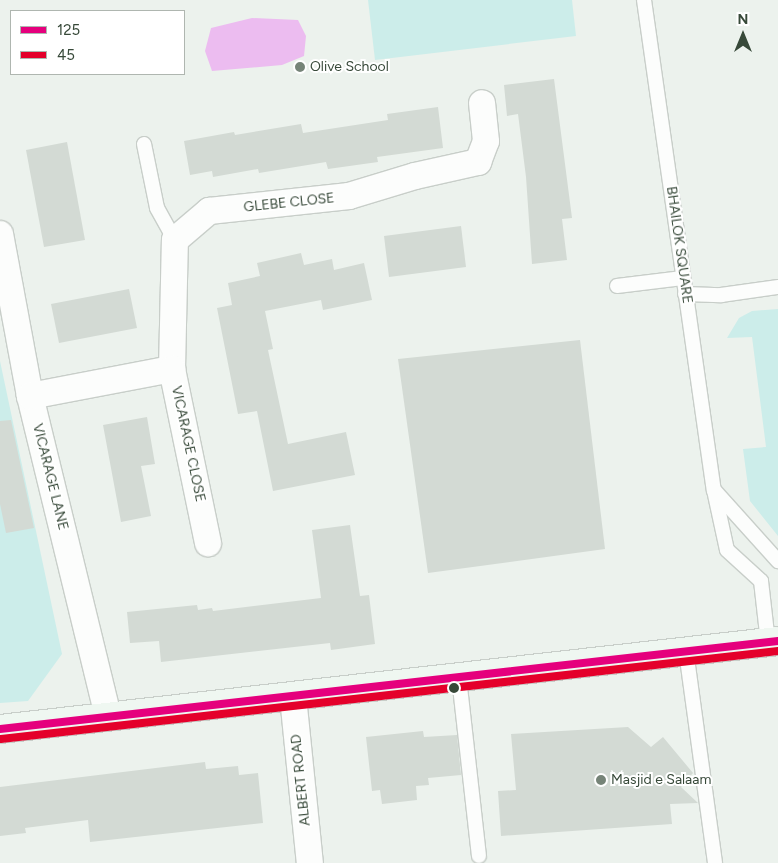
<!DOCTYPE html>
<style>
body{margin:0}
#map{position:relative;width:778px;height:863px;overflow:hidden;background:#ecf2ed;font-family:Figtree,sans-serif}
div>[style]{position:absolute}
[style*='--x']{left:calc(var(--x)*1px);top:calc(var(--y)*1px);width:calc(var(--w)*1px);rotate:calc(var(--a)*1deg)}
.green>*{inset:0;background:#ccedea}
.water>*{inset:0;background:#ecbcf0}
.building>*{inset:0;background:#d3dad4}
.roads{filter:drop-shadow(1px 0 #c8cec9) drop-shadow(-1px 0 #c8cec9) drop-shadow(0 1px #c8cec9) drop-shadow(0 -1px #c8cec9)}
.lane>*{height:14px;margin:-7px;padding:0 7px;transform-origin:7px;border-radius:7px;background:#fcfdfc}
.street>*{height:26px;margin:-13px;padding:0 13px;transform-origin:13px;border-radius:13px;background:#fcfdfc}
.secondary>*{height:28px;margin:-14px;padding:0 14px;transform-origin:14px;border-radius:14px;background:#eff7f1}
.bus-1>*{height:8px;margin:-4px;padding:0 4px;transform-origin:4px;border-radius:4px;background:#e5007d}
.bus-2>*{height:8px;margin:-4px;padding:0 4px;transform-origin:4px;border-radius:4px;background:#e4002b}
.dots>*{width:14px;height:14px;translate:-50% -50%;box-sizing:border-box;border:2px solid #fff;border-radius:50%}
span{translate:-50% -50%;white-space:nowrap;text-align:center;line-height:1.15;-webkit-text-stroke:4px #fff;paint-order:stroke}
.poi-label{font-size:14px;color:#374939}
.left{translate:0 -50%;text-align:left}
.street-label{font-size:14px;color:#374939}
.legend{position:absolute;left:10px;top:10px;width:175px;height:65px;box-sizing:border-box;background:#fff;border:1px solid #afb6b0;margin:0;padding:6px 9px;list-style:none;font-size:15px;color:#374939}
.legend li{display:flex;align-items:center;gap:10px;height:25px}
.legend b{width:25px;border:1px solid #afb6b0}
.north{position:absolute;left:718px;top:10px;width:50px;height:50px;-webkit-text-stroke:4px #fff;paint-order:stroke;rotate:0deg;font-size:14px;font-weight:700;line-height:20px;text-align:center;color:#374939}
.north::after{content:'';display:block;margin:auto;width:18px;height:22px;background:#374939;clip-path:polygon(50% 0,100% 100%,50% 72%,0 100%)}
</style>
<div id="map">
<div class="green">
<i style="clip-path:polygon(368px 0,572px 0,576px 36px,375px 60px)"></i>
<i style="clip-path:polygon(778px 309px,778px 536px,750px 501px,743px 449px,766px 447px,752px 337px,727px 338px,739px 318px,752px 311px)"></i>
<i style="clip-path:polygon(0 361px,62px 654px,28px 701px,0 703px)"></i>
</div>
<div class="water">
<i style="clip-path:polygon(252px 18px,298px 20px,306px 36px,304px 56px,282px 65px,212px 71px,205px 51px,211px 28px)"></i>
</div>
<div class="building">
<i style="clip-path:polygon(554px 79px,572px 218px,562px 219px,567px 260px,532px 264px,526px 177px,518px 114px,507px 116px,504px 85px)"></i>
<i style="clip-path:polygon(438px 107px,443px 148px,377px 157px,378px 162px,328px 169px,326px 162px,259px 173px,258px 169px,213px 177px,212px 171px,190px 175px,184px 141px,234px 132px,235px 135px,301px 124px,303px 133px,388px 120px,387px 114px)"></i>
<i style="clip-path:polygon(67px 142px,85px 240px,44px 247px,26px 150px)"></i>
<i style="clip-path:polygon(461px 226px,466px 267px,389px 277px,384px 236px)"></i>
<i style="clip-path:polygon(301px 253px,304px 265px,332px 259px,334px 270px,364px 263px,372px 300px,323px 310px,321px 300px,265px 311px,273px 349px,268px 350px,288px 444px,346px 432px,355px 475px,273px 491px,257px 411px,238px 414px,217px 308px,232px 305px,228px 283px,260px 276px,257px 263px)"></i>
<i style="clip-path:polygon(129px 289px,137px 328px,59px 343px,51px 304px)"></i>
<i style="clip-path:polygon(580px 340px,605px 549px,428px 573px,398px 359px)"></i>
<i style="clip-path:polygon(147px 417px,155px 464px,141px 466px,151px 516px,121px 522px,103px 425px)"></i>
<i style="clip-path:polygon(11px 420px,34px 528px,6px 533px,0 504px,0 421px)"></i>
<i style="clip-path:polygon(350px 525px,360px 596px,369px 595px,375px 644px,331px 650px,330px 643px,161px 662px,159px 641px,130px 643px,127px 612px,197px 605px,198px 610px,212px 608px,213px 611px,321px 598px,312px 530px)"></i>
<i style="clip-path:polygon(628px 727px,651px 747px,663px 737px,693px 773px,681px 787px,698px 803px,670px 804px,672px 824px,501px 836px,498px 791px,516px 790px,511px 734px)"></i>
<i style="clip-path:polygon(423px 731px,424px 737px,457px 735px,461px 775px,428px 778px,429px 785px,416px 786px,417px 800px,382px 804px,380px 790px,372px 791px,366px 737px)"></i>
<i style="clip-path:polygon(205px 762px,206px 769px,238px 766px,239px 775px,258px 773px,263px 823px,90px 842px,88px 820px,25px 828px,26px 833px,0 836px,0 787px)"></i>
</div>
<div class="roads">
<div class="lane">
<i style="--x:644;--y:0;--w:495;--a:81.9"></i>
<i style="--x:714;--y:490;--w:61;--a:77.8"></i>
<i style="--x:727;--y:550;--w:46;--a:42.4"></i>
<i style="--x:761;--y:581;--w:61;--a:83.5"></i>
<i style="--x:144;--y:144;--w:65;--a:78.5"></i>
<i style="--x:157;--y:208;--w:37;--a:61"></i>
<i style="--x:617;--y:286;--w:66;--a:-6.9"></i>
<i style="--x:685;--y:294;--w:36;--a:2"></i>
<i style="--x:721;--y:295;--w:58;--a:-8"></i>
<i style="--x:714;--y:490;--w:96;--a:48"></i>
<i style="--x:686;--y:651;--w:214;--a:82.2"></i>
<i style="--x:459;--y:678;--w:179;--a:83.6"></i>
</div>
<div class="street">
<i style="--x:0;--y:234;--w:165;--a:79.5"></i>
<i style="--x:30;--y:396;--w:330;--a:76.3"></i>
<i style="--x:172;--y:369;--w:129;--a:-88.7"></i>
<i style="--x:175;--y:240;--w:45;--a:-40.5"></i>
<i style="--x:209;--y:211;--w:141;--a:-6.1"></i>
<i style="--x:349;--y:196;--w:69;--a:-16.9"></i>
<i style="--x:415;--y:176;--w:65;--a:-12.5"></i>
<i style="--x:478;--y:162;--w:22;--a:-69"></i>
<i style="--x:486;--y:141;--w:38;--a:-96"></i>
<i style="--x:30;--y:396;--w:145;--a:-10.8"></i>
<i style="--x:172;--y:369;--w:178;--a:78.3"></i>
<i style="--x:293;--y:697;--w:167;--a:84.2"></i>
</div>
<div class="secondary">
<i style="--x:0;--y:729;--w:783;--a:-6.45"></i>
</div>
</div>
<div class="bus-1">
<i style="--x:0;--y:729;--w:783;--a:-6.45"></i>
</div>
<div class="bus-2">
<i style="--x:1;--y:739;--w:782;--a:-6.46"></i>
</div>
<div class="dots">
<i style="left:300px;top:67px;background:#768478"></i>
<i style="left:454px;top:688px;background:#374939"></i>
<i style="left:601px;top:780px;background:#768478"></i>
</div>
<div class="poi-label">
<span class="left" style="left:310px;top:67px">Olive School</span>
<span class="left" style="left:611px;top:780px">Masjid e Salaam</span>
</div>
<div class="street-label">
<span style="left:289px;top:203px;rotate:-6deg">GLEBE CLOSE</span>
<span style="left:679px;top:245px;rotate:82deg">BHAILOK SQUARE</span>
<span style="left:188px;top:444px;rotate:78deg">VICARAGE CLOSE</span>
<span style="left:50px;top:477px;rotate:76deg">VICARAGE LANE</span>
<span style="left:301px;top:780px;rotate:-96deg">ALBERT ROAD</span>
</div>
<ul class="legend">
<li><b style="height:6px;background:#e5007d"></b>125</li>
<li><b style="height:6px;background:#e4002b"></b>45</li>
</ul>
<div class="north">N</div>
</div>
